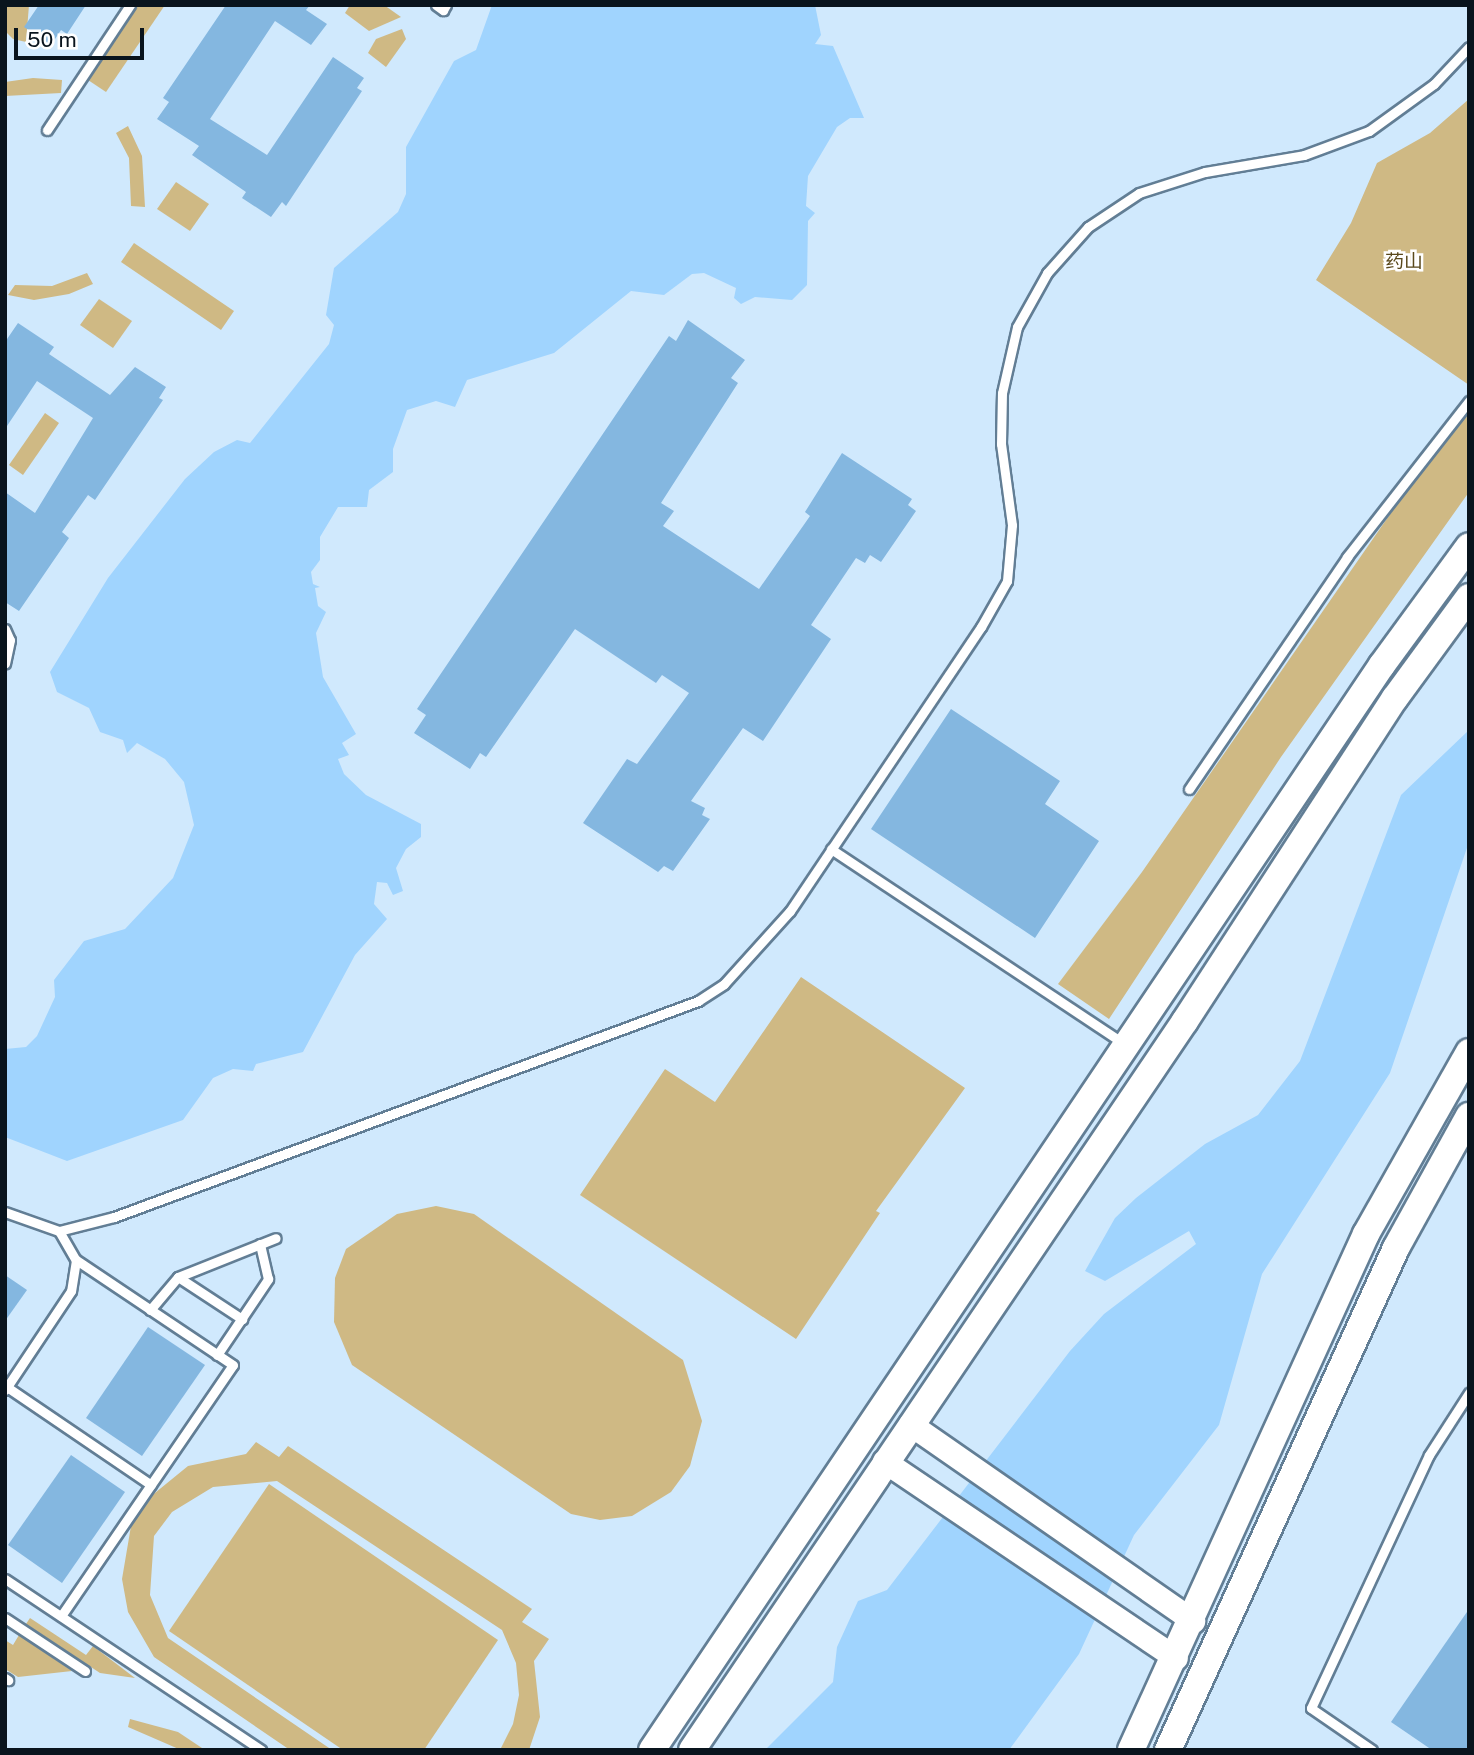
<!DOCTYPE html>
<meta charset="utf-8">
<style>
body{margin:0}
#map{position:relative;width:1474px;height:1755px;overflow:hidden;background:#d0e9fd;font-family:"Public Sans","Noto Sans SC",sans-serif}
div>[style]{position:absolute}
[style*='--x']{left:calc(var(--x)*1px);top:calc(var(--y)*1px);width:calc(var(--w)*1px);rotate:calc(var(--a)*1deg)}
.green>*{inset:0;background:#cfb984}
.water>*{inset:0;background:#a0d4fe}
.building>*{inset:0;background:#84b7e0}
.roads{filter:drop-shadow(2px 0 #627e95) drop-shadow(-2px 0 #627e95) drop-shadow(0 2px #627e95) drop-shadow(0 -2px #627e95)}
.lane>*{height:9px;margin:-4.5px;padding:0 4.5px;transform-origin:4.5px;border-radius:4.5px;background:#fff}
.secondary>*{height:23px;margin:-11.5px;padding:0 11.5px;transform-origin:11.5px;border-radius:11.5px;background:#fff}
.primary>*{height:26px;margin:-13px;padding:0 13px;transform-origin:13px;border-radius:13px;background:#fff}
span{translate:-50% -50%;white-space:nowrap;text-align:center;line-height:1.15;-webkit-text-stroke:5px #fff;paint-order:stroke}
.park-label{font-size:19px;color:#59481b}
.frame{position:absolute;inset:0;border:7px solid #09141d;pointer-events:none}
.scale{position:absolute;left:14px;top:28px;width:130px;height:32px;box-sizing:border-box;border:4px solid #09141d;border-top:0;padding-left:9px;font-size:21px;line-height:24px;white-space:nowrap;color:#09141d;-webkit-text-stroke:5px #fff;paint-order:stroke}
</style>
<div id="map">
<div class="green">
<i style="clip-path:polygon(29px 5px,26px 42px,13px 39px,6px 32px,5px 7px)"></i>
<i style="clip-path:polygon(138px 5px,165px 5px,106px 92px,88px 80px)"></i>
<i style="clip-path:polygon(350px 5px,384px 5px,401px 17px,369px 31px,345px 13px)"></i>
<i style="clip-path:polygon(402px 29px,406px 39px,386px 67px,368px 53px,376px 39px)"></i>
<i style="clip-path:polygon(33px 78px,62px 80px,61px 93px,5px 96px,5px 82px)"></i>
<i style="clip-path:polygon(1469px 99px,1469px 385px,1316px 280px,1351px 223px,1377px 163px,1430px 133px)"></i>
<i style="clip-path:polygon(128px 126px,142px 156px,145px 207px,131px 206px,129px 158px,116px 133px)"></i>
<i style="clip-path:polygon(176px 182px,209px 204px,190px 231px,157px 209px)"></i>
<i style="clip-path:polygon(134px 243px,234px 311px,221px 330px,121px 262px)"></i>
<i style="clip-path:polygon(87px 273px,93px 284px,69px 294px,34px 300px,8px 295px,15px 285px,52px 286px)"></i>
<i style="clip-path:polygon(99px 299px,132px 321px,113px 348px,80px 325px)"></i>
<i style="clip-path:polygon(1469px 412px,1469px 492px,1281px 757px,1109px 1019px,1058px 984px,1142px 872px,1420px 471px)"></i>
<i style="clip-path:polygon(45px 413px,59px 423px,23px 475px,9px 465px)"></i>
<i style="clip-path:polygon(801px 977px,965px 1088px,876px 1211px,880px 1213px,796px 1339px,580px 1195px,665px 1069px,715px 1102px)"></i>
<i style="clip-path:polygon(436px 1206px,474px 1214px,683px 1360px,702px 1421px,690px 1466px,671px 1492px,632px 1516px,600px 1520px,571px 1514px,352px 1365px,334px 1322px,335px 1278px,346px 1249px,397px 1214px)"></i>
<i style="clip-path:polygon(256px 1442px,279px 1457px,288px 1446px,532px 1609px,522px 1622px,549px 1639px,534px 1661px,540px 1717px,529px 1750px,500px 1750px,513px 1724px,519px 1695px,516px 1663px,502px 1630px,277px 1481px,213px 1487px,172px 1512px,154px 1536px,150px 1595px,168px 1638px,332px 1750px,290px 1750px,154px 1657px,128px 1612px,122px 1579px,131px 1526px,150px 1497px,188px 1466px,246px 1454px)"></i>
<i style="clip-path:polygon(269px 1484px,498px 1640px,424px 1750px,343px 1750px,169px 1631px)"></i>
<i style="clip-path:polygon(30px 1618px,86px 1655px,93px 1646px,135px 1678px,100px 1673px,26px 1624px)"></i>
<i style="clip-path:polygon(19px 1635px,72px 1671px,18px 1677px,5px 1669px,5px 1640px,13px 1645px)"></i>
<i style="clip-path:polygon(130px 1719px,178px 1732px,205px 1750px,181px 1750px,128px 1727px)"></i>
</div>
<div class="water">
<i style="clip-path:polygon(492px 5px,815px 5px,821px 35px,815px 44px,833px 46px,864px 118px,850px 118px,837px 127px,808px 176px,806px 206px,815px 213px,808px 221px,807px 285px,792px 300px,755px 297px,741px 304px,734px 298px,736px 288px,704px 273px,692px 274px,664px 295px,631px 291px,554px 353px,467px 380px,455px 407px,436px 401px,407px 410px,393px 449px,393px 472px,369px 490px,367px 507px,338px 507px,320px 537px,320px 560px,311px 572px,313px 584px,320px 587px,315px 588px,318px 606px,326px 612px,316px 633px,323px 677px,356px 734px,342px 743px,349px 755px,338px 759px,344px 774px,366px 795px,421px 824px,421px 837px,406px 849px,396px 868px,403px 891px,393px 895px,387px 883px,377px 882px,374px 904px,387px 919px,355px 955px,303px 1052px,256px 1064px,253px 1071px,233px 1069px,213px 1078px,183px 1120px,67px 1161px,5px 1137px,5px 1049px,26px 1047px,37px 1036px,55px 997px,54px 980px,84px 941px,125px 929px,173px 878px,194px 825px,184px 782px,165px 759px,137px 743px,127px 753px,123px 740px,100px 732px,89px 708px,57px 692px,50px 672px,108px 578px,185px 479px,214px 452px,237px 440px,250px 443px,329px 344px,334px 325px,326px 315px,334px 268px,398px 212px,406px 194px,406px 147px,454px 61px,476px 50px)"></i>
<i style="clip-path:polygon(1469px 730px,1469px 842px,1390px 1073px,1262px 1274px,1219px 1425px,1134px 1535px,1079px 1654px,1009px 1750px,765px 1750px,833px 1682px,837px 1647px,858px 1601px,887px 1590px,1070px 1351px,1104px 1314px,1196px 1244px,1189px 1231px,1105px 1281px,1085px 1271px,1115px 1218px,1136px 1198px,1205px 1144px,1258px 1115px,1300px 1061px,1401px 795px)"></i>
</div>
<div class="building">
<i style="clip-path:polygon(39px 5px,86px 5px,67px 34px,61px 30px,51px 45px,24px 27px)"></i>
<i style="clip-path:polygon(226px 5px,310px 5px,306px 10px,327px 24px,311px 45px,275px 21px,210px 119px,267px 155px,333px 57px,364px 78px,357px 88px,362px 91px,286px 206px,282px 202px,271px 217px,242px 198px,246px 192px,192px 155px,199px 146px,157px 119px,169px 102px,163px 98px)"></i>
<i style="clip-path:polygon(688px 320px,745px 360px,731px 378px,738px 383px,661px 503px,674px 511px,663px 526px,759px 589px,810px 516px,805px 512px,842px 453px,912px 499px,908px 505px,916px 511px,881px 562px,870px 555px,865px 563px,856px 558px,811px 625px,831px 639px,763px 741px,743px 728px,691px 801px,705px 808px,702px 815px,710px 819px,673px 871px,664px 866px,658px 872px,583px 823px,627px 759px,637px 764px,689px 693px,662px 675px,656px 683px,575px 629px,486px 757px,480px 753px,470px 769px,414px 733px,426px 715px,417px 709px,669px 336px,676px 341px)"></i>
<i style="clip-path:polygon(18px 323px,54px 347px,49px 354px,110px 395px,135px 367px,166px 387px,159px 398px,163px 400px,95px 500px,88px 495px,62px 532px,69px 538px,19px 611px,5px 602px,5px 492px,35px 513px,93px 418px,37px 381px,5px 429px,5px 342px)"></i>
<i style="clip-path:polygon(951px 709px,1060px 781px,1045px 804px,1099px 841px,1035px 938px,871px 829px)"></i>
<i style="clip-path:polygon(5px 1275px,27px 1290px,5px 1321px)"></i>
<i style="clip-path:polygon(148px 1327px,205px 1365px,142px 1456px,86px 1418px)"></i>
<i style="clip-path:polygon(71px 1455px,125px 1492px,62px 1583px,8px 1545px)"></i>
<i style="clip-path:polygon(1469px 1609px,1469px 1750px,1432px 1750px,1391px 1722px)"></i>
</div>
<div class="roads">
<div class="lane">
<i style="--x:436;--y:5;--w:9;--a:36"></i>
<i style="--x:443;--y:10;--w:6;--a:-59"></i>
<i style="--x:47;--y:130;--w:150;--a:-56.4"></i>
<i style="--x:5;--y:629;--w:12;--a:66"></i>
<i style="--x:10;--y:640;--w:24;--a:102"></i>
<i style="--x:1189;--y:789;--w:281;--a:-55.7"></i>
<i style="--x:1347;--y:557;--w:198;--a:-52"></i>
<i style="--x:831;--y:849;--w:352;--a:33.6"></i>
<i style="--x:5;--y:1212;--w:57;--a:19.4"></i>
<i style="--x:59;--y:1231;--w:34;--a:60"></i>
<i style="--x:76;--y:1260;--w:31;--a:99"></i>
<i style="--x:71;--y:1291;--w:119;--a:123.7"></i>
<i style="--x:59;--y:1231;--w:57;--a:-14.3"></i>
<i style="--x:114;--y:1217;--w:623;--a:-20.3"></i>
<i style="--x:698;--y:1001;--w:31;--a:-33"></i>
<i style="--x:724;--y:984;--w:98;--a:-47.9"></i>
<i style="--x:790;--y:911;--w:342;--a:-56.1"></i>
<i style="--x:981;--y:627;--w:53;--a:-60.5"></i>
<i style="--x:1007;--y:581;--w:56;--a:-84.9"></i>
<i style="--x:1012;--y:525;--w:82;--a:-97.7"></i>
<i style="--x:1001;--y:444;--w:51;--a:-88.9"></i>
<i style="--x:1002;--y:393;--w:68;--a:-77.2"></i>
<i style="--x:1017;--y:327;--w:62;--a:-60.9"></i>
<i style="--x:1047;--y:273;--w:62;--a:-48.3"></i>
<i style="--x:1088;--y:227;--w:61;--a:-33.7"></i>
<i style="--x:1139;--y:193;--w:69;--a:-17.7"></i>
<i style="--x:1205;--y:172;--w:100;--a:-9.7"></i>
<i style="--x:1304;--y:155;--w:69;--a:-20.3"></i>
<i style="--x:1369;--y:131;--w:80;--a:-35.9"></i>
<i style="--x:1434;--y:84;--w:51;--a:-46.6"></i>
<i style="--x:178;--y:1277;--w:77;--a:33.3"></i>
<i style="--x:150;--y:1310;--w:43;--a:-49.7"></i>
<i style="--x:178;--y:1277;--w:105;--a:-21.7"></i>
<i style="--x:217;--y:1355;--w:92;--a:-56.1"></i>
<i style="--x:268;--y:1279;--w:36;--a:-103"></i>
<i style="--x:7;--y:1387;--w:174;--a:34.2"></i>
<i style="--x:5;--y:1579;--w:308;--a:33.7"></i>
<i style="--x:61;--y:1616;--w:304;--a:-55.6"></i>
<i style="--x:233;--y:1365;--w:189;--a:-146.2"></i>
<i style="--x:5;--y:1618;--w:96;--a:33.5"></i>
<i style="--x:5;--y:1678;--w:4;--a:34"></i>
<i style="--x:1372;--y:1750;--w:74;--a:-145.5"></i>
<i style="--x:1311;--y:1708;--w:279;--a:-65"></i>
<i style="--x:1429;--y:1455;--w:74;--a:-57.2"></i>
</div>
<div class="secondary">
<i style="--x:910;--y:1424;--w:345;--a:34.8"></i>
<i style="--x:884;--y:1461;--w:352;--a:34"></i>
</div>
<div class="primary">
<i style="--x:652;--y:1750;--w:1308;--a:-56.07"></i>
<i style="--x:1382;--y:665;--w:147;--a:-53.8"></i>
<i style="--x:692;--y:1750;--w:880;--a:-55.93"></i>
<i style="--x:1185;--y:1021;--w:385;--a:-57"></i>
<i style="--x:1395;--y:698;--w:125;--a:-53.8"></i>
<i style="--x:1131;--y:1750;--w:567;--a:-65.51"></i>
<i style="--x:1366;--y:1234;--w:209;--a:-60.5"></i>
<i style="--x:1168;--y:1750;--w:551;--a:-65.57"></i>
<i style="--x:1396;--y:1248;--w:151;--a:-61.1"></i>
</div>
</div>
<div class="park-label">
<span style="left:1404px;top:262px">药山</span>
</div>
<div class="frame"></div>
<div class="scale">50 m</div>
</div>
